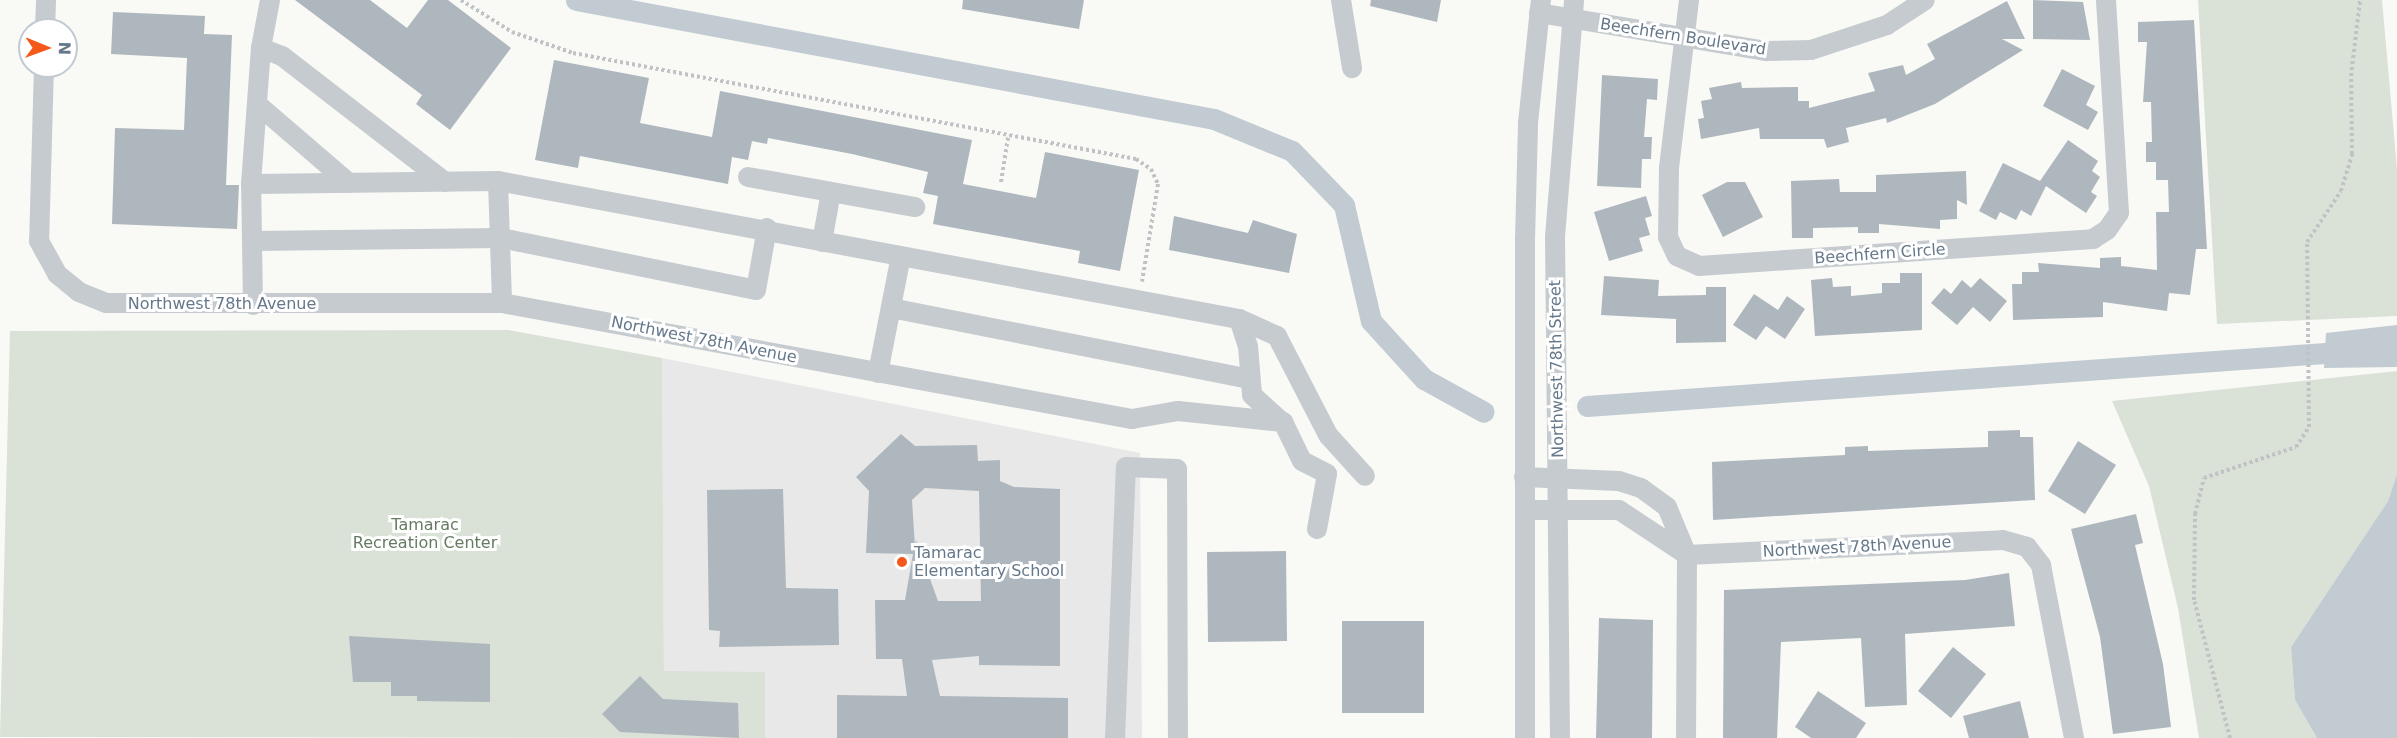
<!DOCTYPE html>
<style>
body{margin:0}
#map{position:relative;width:2397px;height:738px;overflow:hidden;background:#f9f9f6;font-family:"DejaVu Sans",sans-serif}
div>[style]{position:absolute}
[style*='--x']{left:calc(var(--x)*1px);top:calc(var(--y)*1px);width:calc(var(--w)*1px);rotate:calc(var(--a)*1deg)}
.built>*{inset:0;background:#e7e8e7}
.green>*{inset:0;background:#dae1d7}
.water>*{inset:0;background:#c1cbd1}
.canal>*{height:21px;margin:-10.5px;padding:0 10.5px;transform-origin:10.5px;border-radius:10.5px;background:#c1cbd1}
.building>*{inset:0;background:#afb7be}
.path>*{height:4px;margin-top:-2px;transform-origin:0;background:repeating-linear-gradient(90deg,#c0c3c5 0 3px,transparent 0 6px)}
.minor>*{height:20px;margin:-10px;padding:0 10px;transform-origin:10px;border-radius:10px;background:#c6cbcf}
.dots>*{width:16px;height:16px;translate:-50% -50%;box-sizing:border-box;border:3px solid #fff;border-radius:50%}
span{translate:-50% -50%;white-space:nowrap;text-align:center;line-height:1.15;-webkit-text-stroke:6px #fff;paint-order:stroke}
.street-label{font-size:16px;color:#65788a}
.park-label{font-size:16px;color:#657b61}
.poi-label{font-size:16px;color:#65788a}
.left{translate:0 -50%;text-align:left}
.north{position:absolute;left:18px;top:18px;width:60px;height:60px;box-sizing:border-box;background:#fff;border:2px solid #c1c9d0;border-radius:50%;rotate:91deg;font-size:16px;font-weight:700;line-height:24px;text-align:center;color:#65788a}
.north::after{content:'';display:block;margin:auto;width:21px;height:27px;background:#f5581b;clip-path:polygon(50% 0,100% 100%,50% 72%,0 100%)}
</style>
<div id="map">
<div class="built">
<i style="clip-path:polygon(662px 358px,1140px 453px,1142px 738px,765px 738px,765px 672px,664px 672px)"></i>
</div>
<div class="green">
<i style="clip-path:polygon(2198px 0,2382px 0,2397px 169px,2397px 316px,2217px 324px)"></i>
<i style="clip-path:polygon(508px 330px,662px 358px,664px 671px,765px 672px,765px 738px,0 737px,10px 331px)"></i>
<i style="clip-path:polygon(2397px 371px,2397px 474px,2388px 501px,2291px 647px,2295px 700px,2317px 738px,2199px 738px,2178px 608px,2149px 486px,2112px 401px)"></i>
</div>
<div class="water">
<i style="clip-path:polygon(2397px 325px,2397px 367px,2324px 368px,2326px 333px)"></i>
<i style="clip-path:polygon(2397px 474px,2397px 738px,2317px 738px,2295px 700px,2291px 647px,2388px 501px)"></i>
</div>
<div class="canal">
<i style="--x:576;--y:0;--w:649;--a:10.57"></i>
<i style="--x:1214;--y:119;--w:84;--a:22.3"></i>
<i style="--x:1292;--y:151;--w:75;--a:46.1"></i>
<i style="--x:1344;--y:205;--w:119;--a:76.9"></i>
<i style="--x:1371;--y:321;--w:79;--a:47.6"></i>
<i style="--x:1424;--y:379;--w:68;--a:28.8"></i>
<i style="--x:1587;--y:406;--w:740;--a:-4.11"></i>
</div>
<div class="building">
<i style="clip-path:polygon(295px 0,370px 0,407px 28px,428px 0,448px 0,511px 48px,450px 130px,416px 104px,422px 95px)"></i>
<i style="clip-path:polygon(963px 0,1084px 0,1079px 29px,962px 9px)"></i>
<i style="clip-path:polygon(1371px 0,1441px 0,1437px 22px,1370px 6px)"></i>
<i style="clip-path:polygon(2033px 0,2083px 2px,2090px 40px,2033px 39px)"></i>
<i style="clip-path:polygon(2007px 1px,2025px 39px,2002px 39px,2023px 50px,1935px 104px,1887px 123px,1886px 118px,1846px 128px,1849px 142px,1827px 148px,1824px 139px,1760px 139px,1759px 128px,1701px 139px,1698px 119px,1704px 118px,1701px 101px,1712px 99px,1709px 88px,1741px 82px,1742px 88px,1798px 87px,1798px 101px,1809px 101px,1809px 108px,1875px 91px,1868px 73px,1903px 65px,1906px 75px,1935px 59px,1927px 44px)"></i>
<i style="clip-path:polygon(113px 12px,205px 16px,204px 34px,232px 35px,226px 185px,239px 185px,237px 229px,112px 224px,115px 128px,184px 130px,187px 58px,111px 54px)"></i>
<i style="clip-path:polygon(2194px 20px,2207px 249px,2196px 249px,2190px 295px,2169px 293px,2167px 311px,2103px 302px,2103px 317px,2013px 320px,2012px 284px,2022px 284px,2022px 272px,2039px 272px,2038px 263px,2100px 268px,2100px 258px,2121px 257px,2121px 266px,2157px 270px,2156px 212px,2169px 212px,2168px 180px,2156px 180px,2156px 162px,2146px 162px,2146px 142px,2152px 142px,2151px 102px,2143px 102px,2147px 42px,2138px 42px,2138px 22px)"></i>
<i style="clip-path:polygon(554px 60px,649px 78px,640px 123px,712px 137px,720px 91px,972px 140px,963px 184px,1036px 198px,1045px 152px,1139px 170px,1120px 271px,1078px 263px,1080px 251px,933px 224px,938px 196px,923px 193px,928px 172px,852px 154px,768px 138px,767px 144px,752px 141px,748px 160px,732px 157px,728px 184px,580px 156px,578px 168px,535px 160px)"></i>
<i style="clip-path:polygon(2062px 69px,2095px 86px,2086px 105px,2098px 112px,2088px 130px,2043px 106px)"></i>
<i style="clip-path:polygon(1602px 75px,1658px 79px,1657px 100px,1647px 99px,1644px 137px,1652px 137px,1651px 159px,1642px 159px,1641px 188px,1597px 186px)"></i>
<i style="clip-path:polygon(2068px 140px,2098px 161px,2092px 171px,2100px 177px,2091px 192px,2097px 196px,2086px 213px,2046px 186px,2031px 216px,2021px 210px,2016px 220px,2000px 212px,1996px 220px,1979px 211px,2003px 163px,2040px 181px)"></i>
<i style="clip-path:polygon(1966px 171px,1967px 205px,1957px 200px,1957px 219px,1940px 220px,1940px 229px,1879px 224px,1879px 233px,1858px 233px,1858px 227px,1813px 228px,1813px 238px,1792px 238px,1791px 181px,1839px 179px,1840px 192px,1876px 192px,1876px 175px)"></i>
<i style="clip-path:polygon(1727px 182px,1745px 182px,1763px 217px,1723px 237px,1702px 195px)"></i>
<i style="clip-path:polygon(1646px 196px,1652px 216px,1645px 218px,1650px 235px,1639px 238px,1643px 251px,1609px 261px,1594px 212px)"></i>
<i style="clip-path:polygon(1174px 216px,1248px 233px,1253px 220px,1297px 234px,1289px 273px,1169px 250px)"></i>
<i style="clip-path:polygon(1900px 273px,1922px 273px,1922px 330px,1815px 336px,1811px 280px,1832px 278px,1833px 287px,1851px 286px,1851px 296px,1882px 293px,1882px 283px,1900px 283px)"></i>
<i style="clip-path:polygon(1604px 276px,1659px 280px,1658px 296px,1706px 295px,1706px 287px,1726px 287px,1726px 342px,1676px 343px,1676px 319px,1601px 315px)"></i>
<i style="clip-path:polygon(1980px 278px,2007px 301px,1990px 322px,1973px 307px,1957px 325px,1931px 303px,1944px 288px,1951px 294px,1962px 280px,1971px 288px)"></i>
<i style="clip-path:polygon(1754px 294px,1778px 310px,1787px 296px,1805px 309px,1785px 339px,1766px 326px,1756px 340px,1733px 325px)"></i>
<i style="clip-path:polygon(2020px 430px,2020px 437px,2033px 437px,2035px 500px,1713px 520px,1712px 462px,1845px 455px,1845px 447px,1868px 446px,1868px 451px,1988px 447px,1988px 431px)"></i>
<i style="clip-path:polygon(evenodd,901px 434px,915px 446px,977px 445px,978px 461px,1000px 460px,1000px 481px,1014px 487px,1060px 489px,1060px 666px,979px 665px,979px 656px,932px 660px,940px 696px,1068px 698px,1068px 738px,837px 738px,837px 695px,907px 696px,902px 659px,876px 659px,875px 600px,905px 600px,913px 554px,866px 553px,869px 491px,856px 477px,901px 434px,925px 488px,979px 491px,981px 601px,938px 601px,916px 540px,915px 547px,912px 500px,925px 488px)"></i>
<i style="clip-path:polygon(2078px 441px,2116px 465px,2085px 514px,2048px 491px)"></i>
<i style="clip-path:polygon(783px 489px,786px 588px,838px 589px,839px 645px,719px 647px,720px 631px,709px 630px,707px 490px)"></i>
<i style="clip-path:polygon(2136px 514px,2143px 543px,2135px 545px,2163px 664px,2171px 727px,2113px 734px,2100px 637px,2071px 529px)"></i>
<i style="clip-path:polygon(1286px 551px,1287px 641px,1208px 642px,1207px 552px)"></i>
<i style="clip-path:polygon(2009px 573px,2015px 626px,1905px 634px,1907px 705px,1865px 707px,1861px 638px,1781px 642px,1777px 738px,1723px 738px,1724px 590px,1965px 580px)"></i>
<i style="clip-path:polygon(1599px 618px,1653px 620px,1652px 738px,1596px 738px)"></i>
<i style="clip-path:polygon(1342px 621px,1424px 621px,1424px 713px,1342px 713px)"></i>
<i style="clip-path:polygon(349px 636px,490px 644px,490px 702px,417px 701px,417px 696px,391px 696px,391px 682px,353px 682px)"></i>
<i style="clip-path:polygon(1953px 647px,1986px 674px,1951px 718px,1918px 691px)"></i>
<i style="clip-path:polygon(640px 676px,663px 699px,738px 703px,739px 738px,620px 732px,602px 714px)"></i>
<i style="clip-path:polygon(1818px 691px,1866px 723px,1856px 738px,1811px 738px,1795px 727px)"></i>
<i style="clip-path:polygon(2020px 701px,2029px 738px,1969px 738px,1963px 716px)"></i>
</div>
<div class="path">
<i style="--x:461;--y:0;--w:60;--a:32.1"></i>
<i style="--x:512;--y:32;--w:65;--a:19"></i>
<i style="--x:573;--y:53;--w:573;--a:10.66"></i>
<i style="--x:1136;--y:159;--w:18;--a:34"></i>
<i style="--x:1151;--y:169;--w:17;--a:65"></i>
<i style="--x:1158;--y:184;--w:99;--a:99.3"></i>
<i style="--x:1001;--y:182;--w:45;--a:-81"></i>
<i style="--x:2230;--y:738;--w:143;--a:-104.6"></i>
<i style="--x:2194;--y:600;--w:86;--a:-89.3"></i>
<i style="--x:2195;--y:514;--w:37;--a:-76"></i>
<i style="--x:2204;--y:478;--w:97;--a:-18.6"></i>
<i style="--x:2296;--y:447;--w:24;--a:-57"></i>
<i style="--x:2309;--y:427;--w:185;--a:-90.6"></i>
<i style="--x:2307;--y:242;--w:61;--a:-56.3"></i>
<i style="--x:2341;--y:191;--w:39;--a:-73"></i>
<i style="--x:2352;--y:154;--w:78;--a:-90.7"></i>
<i style="--x:2351;--y:76;--w:77;--a:-83.2"></i>
</div>
<div class="minor">
<i style="--x:1341;--y:0;--w:69;--a:80.8"></i>
<i style="--x:1689;--y:0;--w:169;--a:96.8"></i>
<i style="--x:1669;--y:168;--w:69;--a:90.8"></i>
<i style="--x:1668;--y:237;--w:21;--a:65"></i>
<i style="--x:1677;--y:256;--w:24;--a:24"></i>
<i style="--x:1699;--y:266;--w:395;--a:-3.9"></i>
<i style="--x:2093;--y:239;--w:17;--a:-33"></i>
<i style="--x:2107;--y:230;--w:21;--a:-55"></i>
<i style="--x:2119;--y:213;--w:213;--a:-93.5"></i>
<i style="--x:1539;--y:13;--w:231;--a:9.5"></i>
<i style="--x:1767;--y:51;--w:44;--a:-1.3"></i>
<i style="--x:1811;--y:50;--w:80;--a:-18.2"></i>
<i style="--x:1887;--y:25;--w:45;--a:-33.3"></i>
<i style="--x:45;--y:30;--w:30;--a:-88"></i>
<i style="--x:261;--y:48;--w:49;--a:-79.4"></i>
<i style="--x:44;--y:66;--w:175;--a:91.6"></i>
<i style="--x:39;--y:241;--w:38;--a:61"></i>
<i style="--x:57;--y:274;--w:28;--a:39"></i>
<i style="--x:79;--y:292;--w:29;--a:22"></i>
<i style="--x:106;--y:303;--w:396;--a:0"></i>
<i style="--x:502;--y:303;--w:641;--a:10.43"></i>
<i style="--x:1132;--y:419;--w:47;--a:-9.9"></i>
<i style="--x:1178;--y:411;--w:106;--a:6"></i>
<i style="--x:1283;--y:422;--w:43;--a:64"></i>
<i style="--x:1302;--y:461;--w:28;--a:27"></i>
<i style="--x:1327;--y:474;--w:56;--a:100.3"></i>
<i style="--x:257;--y:104;--w:121;--a:40.7"></i>
<i style="--x:748;--y:177;--w:170;--a:10.2"></i>
<i style="--x:498;--y:181;--w:122;--a:88.1"></i>
<i style="--x:251;--y:184;--w:247;--a:-0.7"></i>
<i style="--x:498;--y:181;--w:754;--a:10.55"></i>
<i style="--x:1239;--y:319;--w:42;--a:24.1"></i>
<i style="--x:1277;--y:336;--w:111;--a:62.7"></i>
<i style="--x:1328;--y:435;--w:55;--a:47.9"></i>
<i style="--x:252;--y:241;--w:249;--a:-0.7"></i>
<i style="--x:501;--y:238;--w:260;--a:11.5"></i>
<i style="--x:756;--y:290;--w:63;--a:-79.9"></i>
<i style="--x:822;--y:242;--w:51;--a:-79.8"></i>
<i style="--x:253;--y:305;--w:121;--a:-90.9"></i>
<i style="--x:251;--y:184;--w:136;--a:-85.8"></i>
<i style="--x:261;--y:48;--w:22;--a:21"></i>
<i style="--x:282;--y:56;--w:206;--a:37.7"></i>
<i style="--x:891;--y:308;--w:365;--a:11.2"></i>
<i style="--x:1239;--y:319;--w:28;--a:72"></i>
<i style="--x:1248;--y:346;--w:49;--a:85.3"></i>
<i style="--x:1252;--y:395;--w:38;--a:42"></i>
<i style="--x:878;--y:373;--w:119;--a:-78.9"></i>
<i style="--x:1524;--y:477;--w:95;--a:2.4"></i>
<i style="--x:1619;--y:481;--w:23;--a:18"></i>
<i style="--x:1641;--y:488;--w:32;--a:36"></i>
<i style="--x:1667;--y:507;--w:52;--a:67.4"></i>
<i style="--x:1687;--y:555;--w:183;--a:90.3"></i>
<i style="--x:1525;--y:510;--w:94;--a:0"></i>
<i style="--x:1619;--y:510;--w:82;--a:33.5"></i>
<i style="--x:1687;--y:555;--w:316;--a:-2.7"></i>
<i style="--x:2003;--y:540;--w:25;--a:16"></i>
<i style="--x:2027;--y:547;--w:23;--a:52"></i>
<i style="--x:2041;--y:565;--w:176;--a:79.2"></i>
<i style="--x:1115;--y:738;--w:271;--a:-87.7"></i>
<i style="--x:1126;--y:467;--w:51;--a:2.2"></i>
<i style="--x:1177;--y:469;--w:269;--a:89.8"></i>
<i style="--x:1525;--y:738;--w:498;--a:-90"></i>
<i style="--x:1525;--y:240;--w:117;--a:-88.5"></i>
<i style="--x:1528;--y:123;--w:124;--a:-84"></i>
<i style="--x:1560;--y:738;--w:501;--a:-90.57"></i>
<i style="--x:1555;--y:237;--w:238;--a:-85.4"></i>
</div>
<div class="dots">
<i style="left:902px;top:562px;background:#f5581b"></i>
</div>
<div class="street-label">
<span style="left:1683px;top:37px;rotate:9deg">Beechfern Boulevard</span>
<span style="left:1880px;top:254px;rotate:-4deg">Beechfern Circle</span>
<span style="left:222px;top:304px">Northwest 78th Avenue</span>
<span style="left:704px;top:340px;rotate:11deg">Northwest 78th Avenue</span>
<span style="left:1557px;top:369px;rotate:-91deg">Northwest 78th Street</span>
<span style="left:1857px;top:547px;rotate:-3deg">Northwest 78th Avenue</span>
</div>
<div class="park-label">
<span style="left:425px;top:534px">Tamarac<br>Recreation Center</span>
</div>
<div class="poi-label">
<span class="left" style="left:914px;top:562px">Tamarac<br>Elementary School</span>
</div>
<div class="north">N</div>
</div>
